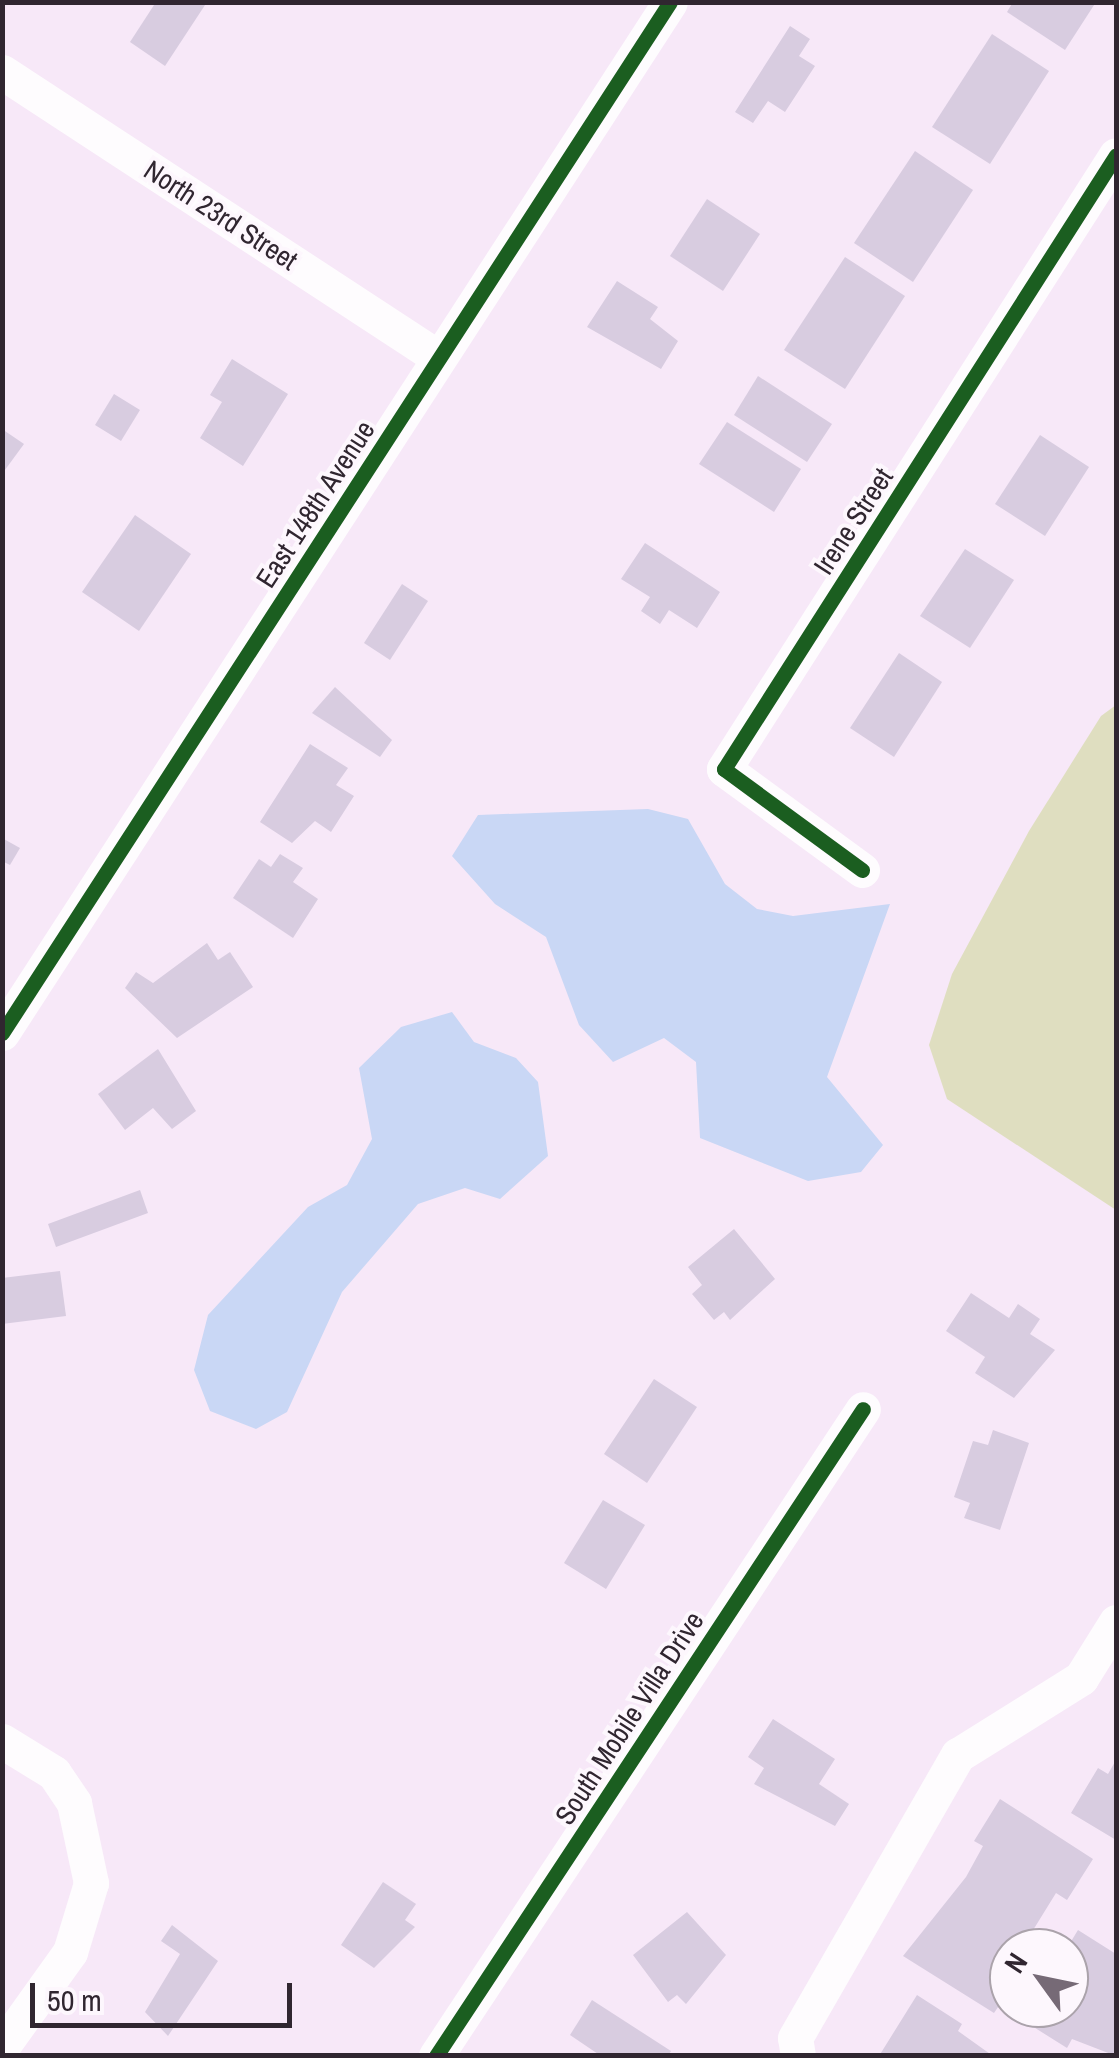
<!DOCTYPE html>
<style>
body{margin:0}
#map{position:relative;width:1119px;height:2058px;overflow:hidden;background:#f7e8f8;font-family:"Archivo Narrow",sans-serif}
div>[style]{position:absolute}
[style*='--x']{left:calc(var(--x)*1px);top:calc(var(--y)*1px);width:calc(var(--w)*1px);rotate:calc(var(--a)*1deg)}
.green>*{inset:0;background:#dfdec0}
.water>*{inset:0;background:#c9d7f5}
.building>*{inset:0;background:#d8cce0}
.street>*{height:35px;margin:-17.5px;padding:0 17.5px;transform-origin:17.5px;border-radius:17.5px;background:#fefcfe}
.cycleway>*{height:15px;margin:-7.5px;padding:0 7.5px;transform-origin:7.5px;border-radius:7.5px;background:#1b5e20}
span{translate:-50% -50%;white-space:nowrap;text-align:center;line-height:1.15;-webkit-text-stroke:8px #fdf7fd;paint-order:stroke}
.street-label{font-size:28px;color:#302630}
.frame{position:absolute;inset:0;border:5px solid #302630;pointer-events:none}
.north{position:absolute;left:989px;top:1928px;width:100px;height:100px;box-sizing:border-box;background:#fdf7fd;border:2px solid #aba3ab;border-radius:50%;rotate:303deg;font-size:28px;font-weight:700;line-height:40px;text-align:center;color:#302630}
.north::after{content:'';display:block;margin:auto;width:35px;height:45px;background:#766a76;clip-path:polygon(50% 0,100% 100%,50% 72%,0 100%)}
.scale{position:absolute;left:30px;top:1983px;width:262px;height:45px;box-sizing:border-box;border:5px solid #302630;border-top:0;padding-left:12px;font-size:30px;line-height:35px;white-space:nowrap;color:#302630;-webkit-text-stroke:8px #fdf7fd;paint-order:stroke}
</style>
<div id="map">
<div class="green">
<i style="clip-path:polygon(1116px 705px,1116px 1210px,947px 1099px,929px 1045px,952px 974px,1029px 831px,1101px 716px)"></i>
</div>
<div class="water">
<i style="clip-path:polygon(648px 809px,688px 819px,725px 884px,757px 909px,793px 916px,890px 904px,827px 1077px,883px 1145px,861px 1172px,808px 1181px,700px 1138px,696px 1062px,664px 1038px,613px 1062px,579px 1025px,546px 937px,495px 904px,452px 856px,478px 815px)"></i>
<i style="clip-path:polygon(452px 1012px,474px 1042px,516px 1058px,538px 1082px,548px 1156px,500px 1199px,465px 1188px,418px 1204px,342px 1292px,287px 1412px,256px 1429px,210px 1411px,194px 1370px,208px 1315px,308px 1207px,347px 1185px,372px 1139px,359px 1068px,401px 1027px)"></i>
</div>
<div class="building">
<i style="clip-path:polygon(156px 2px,207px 2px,165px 66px,130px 42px)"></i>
<i style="clip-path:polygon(1013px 2px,1096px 2px,1065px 50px,1007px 12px)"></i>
<i style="clip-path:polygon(790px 26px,810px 39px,799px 56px,815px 66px,785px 112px,768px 101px,753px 123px,735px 112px)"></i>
<i style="clip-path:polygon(992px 34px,1049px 71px,990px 164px,932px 127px)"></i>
<i style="clip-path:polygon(915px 151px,973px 190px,913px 282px,854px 243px)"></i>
<i style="clip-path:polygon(707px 199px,760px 234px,723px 291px,670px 256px)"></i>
<i style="clip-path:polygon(845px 257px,905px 296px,845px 389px,784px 350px)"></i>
<i style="clip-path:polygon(617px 281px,658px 307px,650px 319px,678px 341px,661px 369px,587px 327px)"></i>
<i style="clip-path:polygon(232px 359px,288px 394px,243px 466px,200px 438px,222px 402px,210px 395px)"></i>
<i style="clip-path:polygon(758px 376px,832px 424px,807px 462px,734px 415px)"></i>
<i style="clip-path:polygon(114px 394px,140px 410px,121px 441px,95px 425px)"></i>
<i style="clip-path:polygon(727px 422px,801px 469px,774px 512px,699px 464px)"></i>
<i style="clip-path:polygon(2px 429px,24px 444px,2px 474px)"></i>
<i style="clip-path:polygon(1040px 435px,1089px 467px,1045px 536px,995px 504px)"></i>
<i style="clip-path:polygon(135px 515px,191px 554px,139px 631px,82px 592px)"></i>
<i style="clip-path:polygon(645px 543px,720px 592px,697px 628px,669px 610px,660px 624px,641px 611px,650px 597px,621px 579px)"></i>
<i style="clip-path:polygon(965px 549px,1014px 580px,970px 648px,920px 616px)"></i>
<i style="clip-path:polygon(402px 584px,428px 601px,390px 660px,364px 643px)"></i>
<i style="clip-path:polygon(899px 653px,942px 682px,894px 757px,850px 728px)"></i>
<i style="clip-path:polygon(335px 687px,392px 740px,380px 757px,312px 713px)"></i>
<i style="clip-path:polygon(310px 744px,348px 768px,336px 785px,354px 796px,331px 832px,315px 821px,292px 843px,260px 822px)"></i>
<i style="clip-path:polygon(2px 838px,20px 848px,10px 865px,2px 861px)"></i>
<i style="clip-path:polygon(280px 854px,303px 868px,293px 882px,318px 899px,293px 938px,233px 898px,259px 859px,271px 867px)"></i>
<i style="clip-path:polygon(207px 943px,218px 960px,230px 952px,253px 987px,177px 1038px,125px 988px,136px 972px,153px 983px)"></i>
<i style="clip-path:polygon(158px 1049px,196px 1111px,172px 1129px,153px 1108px,125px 1130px,98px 1094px)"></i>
<i style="clip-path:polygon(140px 1190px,148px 1213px,56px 1247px,48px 1224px)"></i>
<i style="clip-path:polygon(734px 1229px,775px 1279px,730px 1320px,724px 1312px,714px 1320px,692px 1294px,702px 1285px,688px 1267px)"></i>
<i style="clip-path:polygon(60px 1271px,66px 1316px,2px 1324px,2px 1278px)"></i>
<i style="clip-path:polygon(971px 1293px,1009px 1318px,1018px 1304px,1040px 1319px,1030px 1334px,1055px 1350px,1014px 1398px,975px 1373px,985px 1357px,946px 1331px)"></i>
<i style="clip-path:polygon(654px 1379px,697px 1407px,647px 1483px,604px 1454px)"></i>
<i style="clip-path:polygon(993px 1430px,1029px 1443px,1000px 1530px,964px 1518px,970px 1503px,954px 1497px,973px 1441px,988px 1445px)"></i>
<i style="clip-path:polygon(603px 1500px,645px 1525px,606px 1589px,564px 1563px)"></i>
<i style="clip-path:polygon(773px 1719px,835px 1759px,819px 1784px,849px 1804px,835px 1826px,754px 1784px,764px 1768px,748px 1757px)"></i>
<i style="clip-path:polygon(1116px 1760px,1116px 1840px,1071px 1813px,1098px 1768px,1108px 1774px)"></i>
<i style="clip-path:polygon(1000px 1799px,1093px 1859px,1067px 1900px,1056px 1893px,1022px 1948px,1009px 1948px,1009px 1991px,994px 2013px,903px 1956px,966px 1877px,983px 1846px,974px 1841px)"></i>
<i style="clip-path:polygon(383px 1882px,416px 1904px,405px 1920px,415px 1927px,374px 1968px,341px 1945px)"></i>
<i style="clip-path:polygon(687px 1912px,726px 1955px,686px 2004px,677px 1995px,668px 2002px,633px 1955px)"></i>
<i style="clip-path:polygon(172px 1925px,218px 1961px,168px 2036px,145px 2012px,180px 1954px,161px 1941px)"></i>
<i style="clip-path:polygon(1078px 1930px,1116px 1954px,1116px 2056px,1072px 2039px,1067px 2048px,1024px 2021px,1032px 2008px,1069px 2008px,1067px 1948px)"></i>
<i style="clip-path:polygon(917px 1995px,962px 2024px,958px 2031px,993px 2056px,879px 2056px)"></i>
<i style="clip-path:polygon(592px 2000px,671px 2051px,668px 2056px,601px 2056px,570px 2035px)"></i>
</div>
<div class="street">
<i style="--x:2;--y:72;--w:522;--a:33.2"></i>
<i style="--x:862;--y:870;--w:171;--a:-143.8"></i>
<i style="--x:724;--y:769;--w:728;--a:-57.44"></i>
<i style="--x:2;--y:1033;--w:1228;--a:-57.06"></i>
<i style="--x:2;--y:1741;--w:61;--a:31.6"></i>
<i style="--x:54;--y:1773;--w:36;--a:56"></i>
<i style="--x:74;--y:1803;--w:82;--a:78"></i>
<i style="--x:91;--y:1883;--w:72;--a:106.9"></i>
<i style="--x:70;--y:1952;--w:117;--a:125.6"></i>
<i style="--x:436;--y:2056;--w:775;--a:-56.58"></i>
<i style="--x:798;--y:2056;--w:18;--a:-99"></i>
<i style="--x:795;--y:2038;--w:327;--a:-60.1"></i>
<i style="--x:958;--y:1755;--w:145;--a:-32"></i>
<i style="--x:1081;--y:1678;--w:66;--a:-58"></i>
</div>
<div class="cycleway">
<i style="--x:862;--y:870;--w:171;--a:-143.8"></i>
<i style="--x:724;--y:769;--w:728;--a:-57.44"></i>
<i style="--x:2;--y:1033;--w:1228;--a:-57.06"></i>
<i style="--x:436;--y:2056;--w:775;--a:-56.58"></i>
</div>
<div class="street-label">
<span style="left:221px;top:215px;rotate:33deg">North 23rd Street</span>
<span style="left:315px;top:504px;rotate:-57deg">East 148th Avenue</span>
<span style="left:853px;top:521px;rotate:-57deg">Irene Street</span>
<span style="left:629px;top:1718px;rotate:-57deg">South Mobile Villa Drive</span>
</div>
<div class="frame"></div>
<div class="north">N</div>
<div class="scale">50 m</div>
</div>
